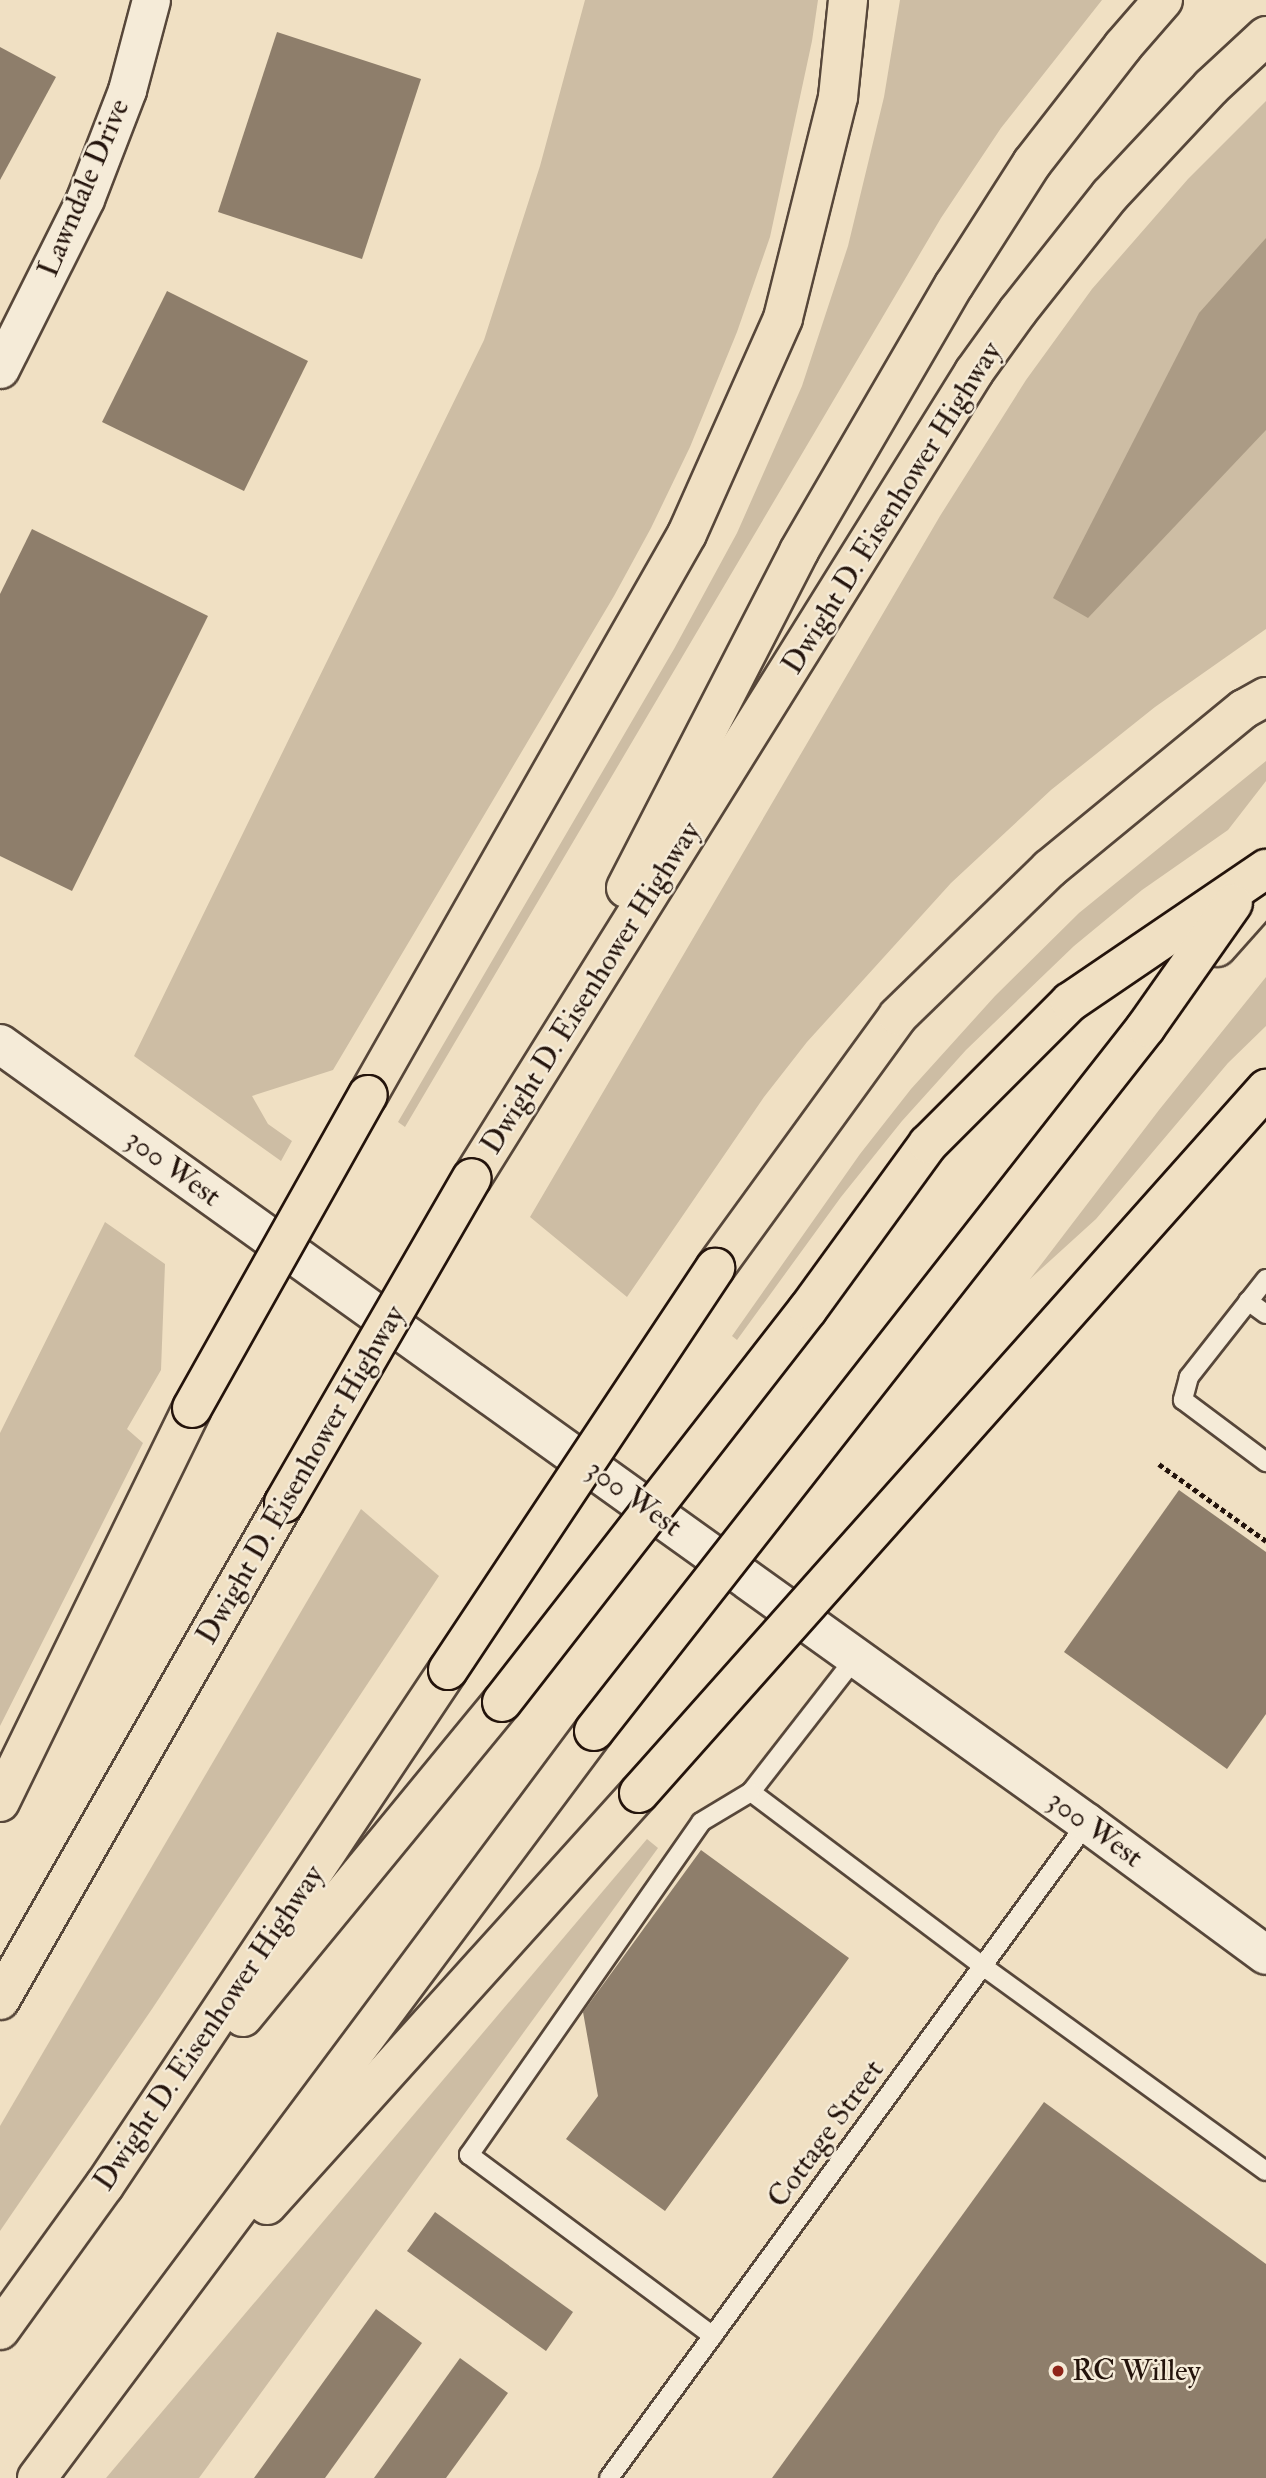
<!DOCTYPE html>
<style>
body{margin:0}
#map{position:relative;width:1266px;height:2478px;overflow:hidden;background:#f0e0c3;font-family:"IM FELL Double Pica",serif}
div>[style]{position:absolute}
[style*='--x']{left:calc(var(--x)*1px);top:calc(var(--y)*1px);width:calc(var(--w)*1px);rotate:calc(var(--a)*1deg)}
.green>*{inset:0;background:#cdbda4}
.water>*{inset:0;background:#ab9b85}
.building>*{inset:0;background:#8e7e6b}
.path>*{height:4.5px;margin-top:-2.25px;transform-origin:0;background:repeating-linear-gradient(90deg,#24140c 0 5px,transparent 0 8.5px)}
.roads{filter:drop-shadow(2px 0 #57473a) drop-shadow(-2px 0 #57473a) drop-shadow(0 2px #57473a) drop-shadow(0 -2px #57473a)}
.lane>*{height:18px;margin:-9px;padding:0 9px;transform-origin:9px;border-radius:9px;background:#f5ebd8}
.street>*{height:37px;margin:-18.5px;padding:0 18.5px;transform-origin:18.5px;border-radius:18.5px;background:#f5ebd8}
.secondary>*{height:38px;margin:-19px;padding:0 19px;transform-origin:19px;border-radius:19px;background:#f5ebd8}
.highway>*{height:38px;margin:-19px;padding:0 19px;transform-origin:19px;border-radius:19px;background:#f0e0c3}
.bridges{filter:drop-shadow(2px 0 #24140c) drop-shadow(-2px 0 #24140c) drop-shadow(0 2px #24140c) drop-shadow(0 -2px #24140c)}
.highway-bridge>*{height:38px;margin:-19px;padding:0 19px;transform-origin:19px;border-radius:19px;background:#f0e0c3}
.dots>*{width:19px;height:19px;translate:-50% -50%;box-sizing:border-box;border:4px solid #f5ebd8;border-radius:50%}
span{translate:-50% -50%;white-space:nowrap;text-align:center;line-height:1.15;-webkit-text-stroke:5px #f5ebd8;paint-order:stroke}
.street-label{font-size:30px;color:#24140c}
.poi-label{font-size:30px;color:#24140c}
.left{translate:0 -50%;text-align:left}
</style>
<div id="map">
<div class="green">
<i style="clip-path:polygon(585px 0,818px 0,812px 41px,770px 237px,737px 332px,690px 447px,651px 528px,614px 596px,333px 1070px,252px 1096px,268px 1124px,292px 1141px,281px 1161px,134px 1056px,484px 340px,540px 166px)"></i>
<i style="clip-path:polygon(900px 0,1102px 0,1001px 128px,941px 218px,405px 1127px,398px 1122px,674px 649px,737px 533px,802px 386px,848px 246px,884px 97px)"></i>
<i style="clip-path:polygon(1266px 101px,1266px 629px,1155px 707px,1051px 790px,951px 883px,807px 1042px,764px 1097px,627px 1297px,530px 1217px,940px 516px,1026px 380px,1092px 289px,1188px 179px)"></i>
<i style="clip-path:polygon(1266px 761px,1266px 781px,1228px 830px,1142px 890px,1074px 946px,966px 1050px,902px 1121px,841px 1197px,737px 1340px,732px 1336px,860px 1154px,911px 1089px,995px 996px,1079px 913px)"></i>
<i style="clip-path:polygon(1266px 977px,1266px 1026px,1228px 1063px,1096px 1219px,1030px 1279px,1159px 1110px)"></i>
<i style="clip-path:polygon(105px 1222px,165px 1264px,161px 1370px,127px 1429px,143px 1443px,0 1726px,0 1433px)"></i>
<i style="clip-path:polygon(361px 1509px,439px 1576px,152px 2009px,0 2231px,0 2126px)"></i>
<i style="clip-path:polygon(647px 1839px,658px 1848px,199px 2478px,106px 2478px)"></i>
</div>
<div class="water">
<i style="clip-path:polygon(1266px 238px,1266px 430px,1088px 618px,1053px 598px,1199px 313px)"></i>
</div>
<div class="building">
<i style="clip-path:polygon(277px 32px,421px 79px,362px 259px,218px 212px)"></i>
<i style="clip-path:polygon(0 47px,56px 77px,0 180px)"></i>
<i style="clip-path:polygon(167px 291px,308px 361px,244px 491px,102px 422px)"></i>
<i style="clip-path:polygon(32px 529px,208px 616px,72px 891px,0 856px,0 594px)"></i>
<i style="clip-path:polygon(1179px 1490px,1266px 1552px,1266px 1714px,1227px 1769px,1064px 1652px)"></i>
<i style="clip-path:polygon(701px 1850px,849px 1958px,665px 2211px,566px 2139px,598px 2096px,583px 2012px)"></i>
<i style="clip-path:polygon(1044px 2102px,1266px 2264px,1266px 2478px,772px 2478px)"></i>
<i style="clip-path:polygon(435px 2212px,573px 2312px,546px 2351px,407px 2251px)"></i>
<i style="clip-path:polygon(376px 2309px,422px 2343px,325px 2478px,254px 2478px)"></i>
<i style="clip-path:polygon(460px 2358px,508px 2393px,446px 2478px,374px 2478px)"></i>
</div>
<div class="path">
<i style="--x:1159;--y:1464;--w:132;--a:35.7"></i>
</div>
<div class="roads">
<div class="lane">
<i style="--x:1266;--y:1279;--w:125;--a:128.2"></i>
<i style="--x:1189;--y:1377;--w:24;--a:105"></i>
<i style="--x:1183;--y:1400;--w:104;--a:36.8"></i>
<i style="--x:1248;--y:1301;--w:22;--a:36"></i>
<i style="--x:856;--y:1657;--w:171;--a:127.9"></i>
<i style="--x:751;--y:1792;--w:291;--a:36.9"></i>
<i style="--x:984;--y:1967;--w:348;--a:35.9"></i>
<i style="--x:713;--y:2336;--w:304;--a:-143.4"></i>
<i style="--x:469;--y:2155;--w:406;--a:-55.1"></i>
<i style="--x:701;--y:1822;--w:58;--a:-31"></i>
<i style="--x:609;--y:2478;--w:811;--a:-53.88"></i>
</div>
<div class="street">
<i style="--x:0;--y:369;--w:190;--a:-63.4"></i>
<i style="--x:85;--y:199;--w:117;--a:-68.9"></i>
<i style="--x:127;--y:90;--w:93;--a:-75.1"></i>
</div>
<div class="secondary">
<i style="--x:0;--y:1044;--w:1337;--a:35.63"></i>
<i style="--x:1087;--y:1823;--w:222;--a:36.4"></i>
</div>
<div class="highway">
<i style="--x:626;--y:888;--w:379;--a:-62.8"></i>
<i style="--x:799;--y:551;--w:308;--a:-59.8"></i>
<i style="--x:954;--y:285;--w:145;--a:-57.4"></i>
<i style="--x:1032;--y:163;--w:148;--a:-52.1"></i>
<i style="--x:1123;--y:46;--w:61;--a:-49"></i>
<i style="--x:1217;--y:947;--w:74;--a:-48.3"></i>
<i style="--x:368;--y:1095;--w:645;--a:-60.38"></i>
<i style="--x:687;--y:534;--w:236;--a:-66"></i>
<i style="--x:783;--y:318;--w:228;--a:-76"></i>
<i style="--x:838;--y:97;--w:98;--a:-84.1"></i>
<i style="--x:472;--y:1178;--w:950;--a:-58.08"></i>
<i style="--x:974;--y:372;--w:75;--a:-54.2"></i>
<i style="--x:1018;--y:311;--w:148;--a:-51.6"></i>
<i style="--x:1110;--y:195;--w:148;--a:-46.9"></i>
<i style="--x:1211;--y:87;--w:75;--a:-42.8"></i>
<i style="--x:715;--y:1268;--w:311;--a:-54"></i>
<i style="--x:898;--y:1016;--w:211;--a:-44.2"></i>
<i style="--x:1049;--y:869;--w:252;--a:-39.4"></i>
<i style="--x:1244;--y:709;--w:25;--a:-29"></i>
<i style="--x:0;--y:1802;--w:438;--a:-64"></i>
<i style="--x:0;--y:2000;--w:572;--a:-60.26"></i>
<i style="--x:243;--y:2017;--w:408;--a:-50.6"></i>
<i style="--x:267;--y:2205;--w:555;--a:-47.92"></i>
<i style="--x:0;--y:2330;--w:178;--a:-54.2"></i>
<i style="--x:104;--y:2186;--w:620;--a:-56.31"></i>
<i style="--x:37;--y:2478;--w:932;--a:-53.29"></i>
</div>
</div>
<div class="bridges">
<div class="highway-bridge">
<i style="--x:192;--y:1408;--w:359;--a:-60.7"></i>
<i style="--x:284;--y:1503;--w:375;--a:-60"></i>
<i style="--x:448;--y:1670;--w:483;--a:-56.4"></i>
<i style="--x:502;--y:1702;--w:498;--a:-52.1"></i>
<i style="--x:808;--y:1309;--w:204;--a:-54"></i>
<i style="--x:928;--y:1144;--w:201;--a:-45"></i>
<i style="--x:1070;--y:1002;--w:237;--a:-34.2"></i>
<i style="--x:594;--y:1731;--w:895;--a:-51.9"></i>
<i style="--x:1146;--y:1027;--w:151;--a:-54.9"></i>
<i style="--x:639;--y:1793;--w:943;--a:-48.31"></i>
</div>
</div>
<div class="dots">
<i style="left:1058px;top:2371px;background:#8f2418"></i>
</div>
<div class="street-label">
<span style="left:84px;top:188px;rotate:-67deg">Lawndale Drive</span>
<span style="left:892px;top:508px;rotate:-58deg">Dwight D. Eisenhower Highway</span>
<span style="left:591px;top:988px;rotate:-58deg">Dwight D. Eisenhower Highway</span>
<span style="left:173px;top:1168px;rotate:36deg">300 West</span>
<span style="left:301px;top:1475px;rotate:-60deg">Dwight D. Eisenhower Highway</span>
<span style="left:634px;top:1498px;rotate:36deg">300 West</span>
<span style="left:1095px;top:1829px;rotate:36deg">300 West</span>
<span style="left:209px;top:2028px;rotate:-56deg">Dwight D. Eisenhower Highway</span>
<span style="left:826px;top:2134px;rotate:-54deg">Cottage Street</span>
</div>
<div class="poi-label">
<span class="left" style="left:1072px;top:2371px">RC Willey</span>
</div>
</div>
